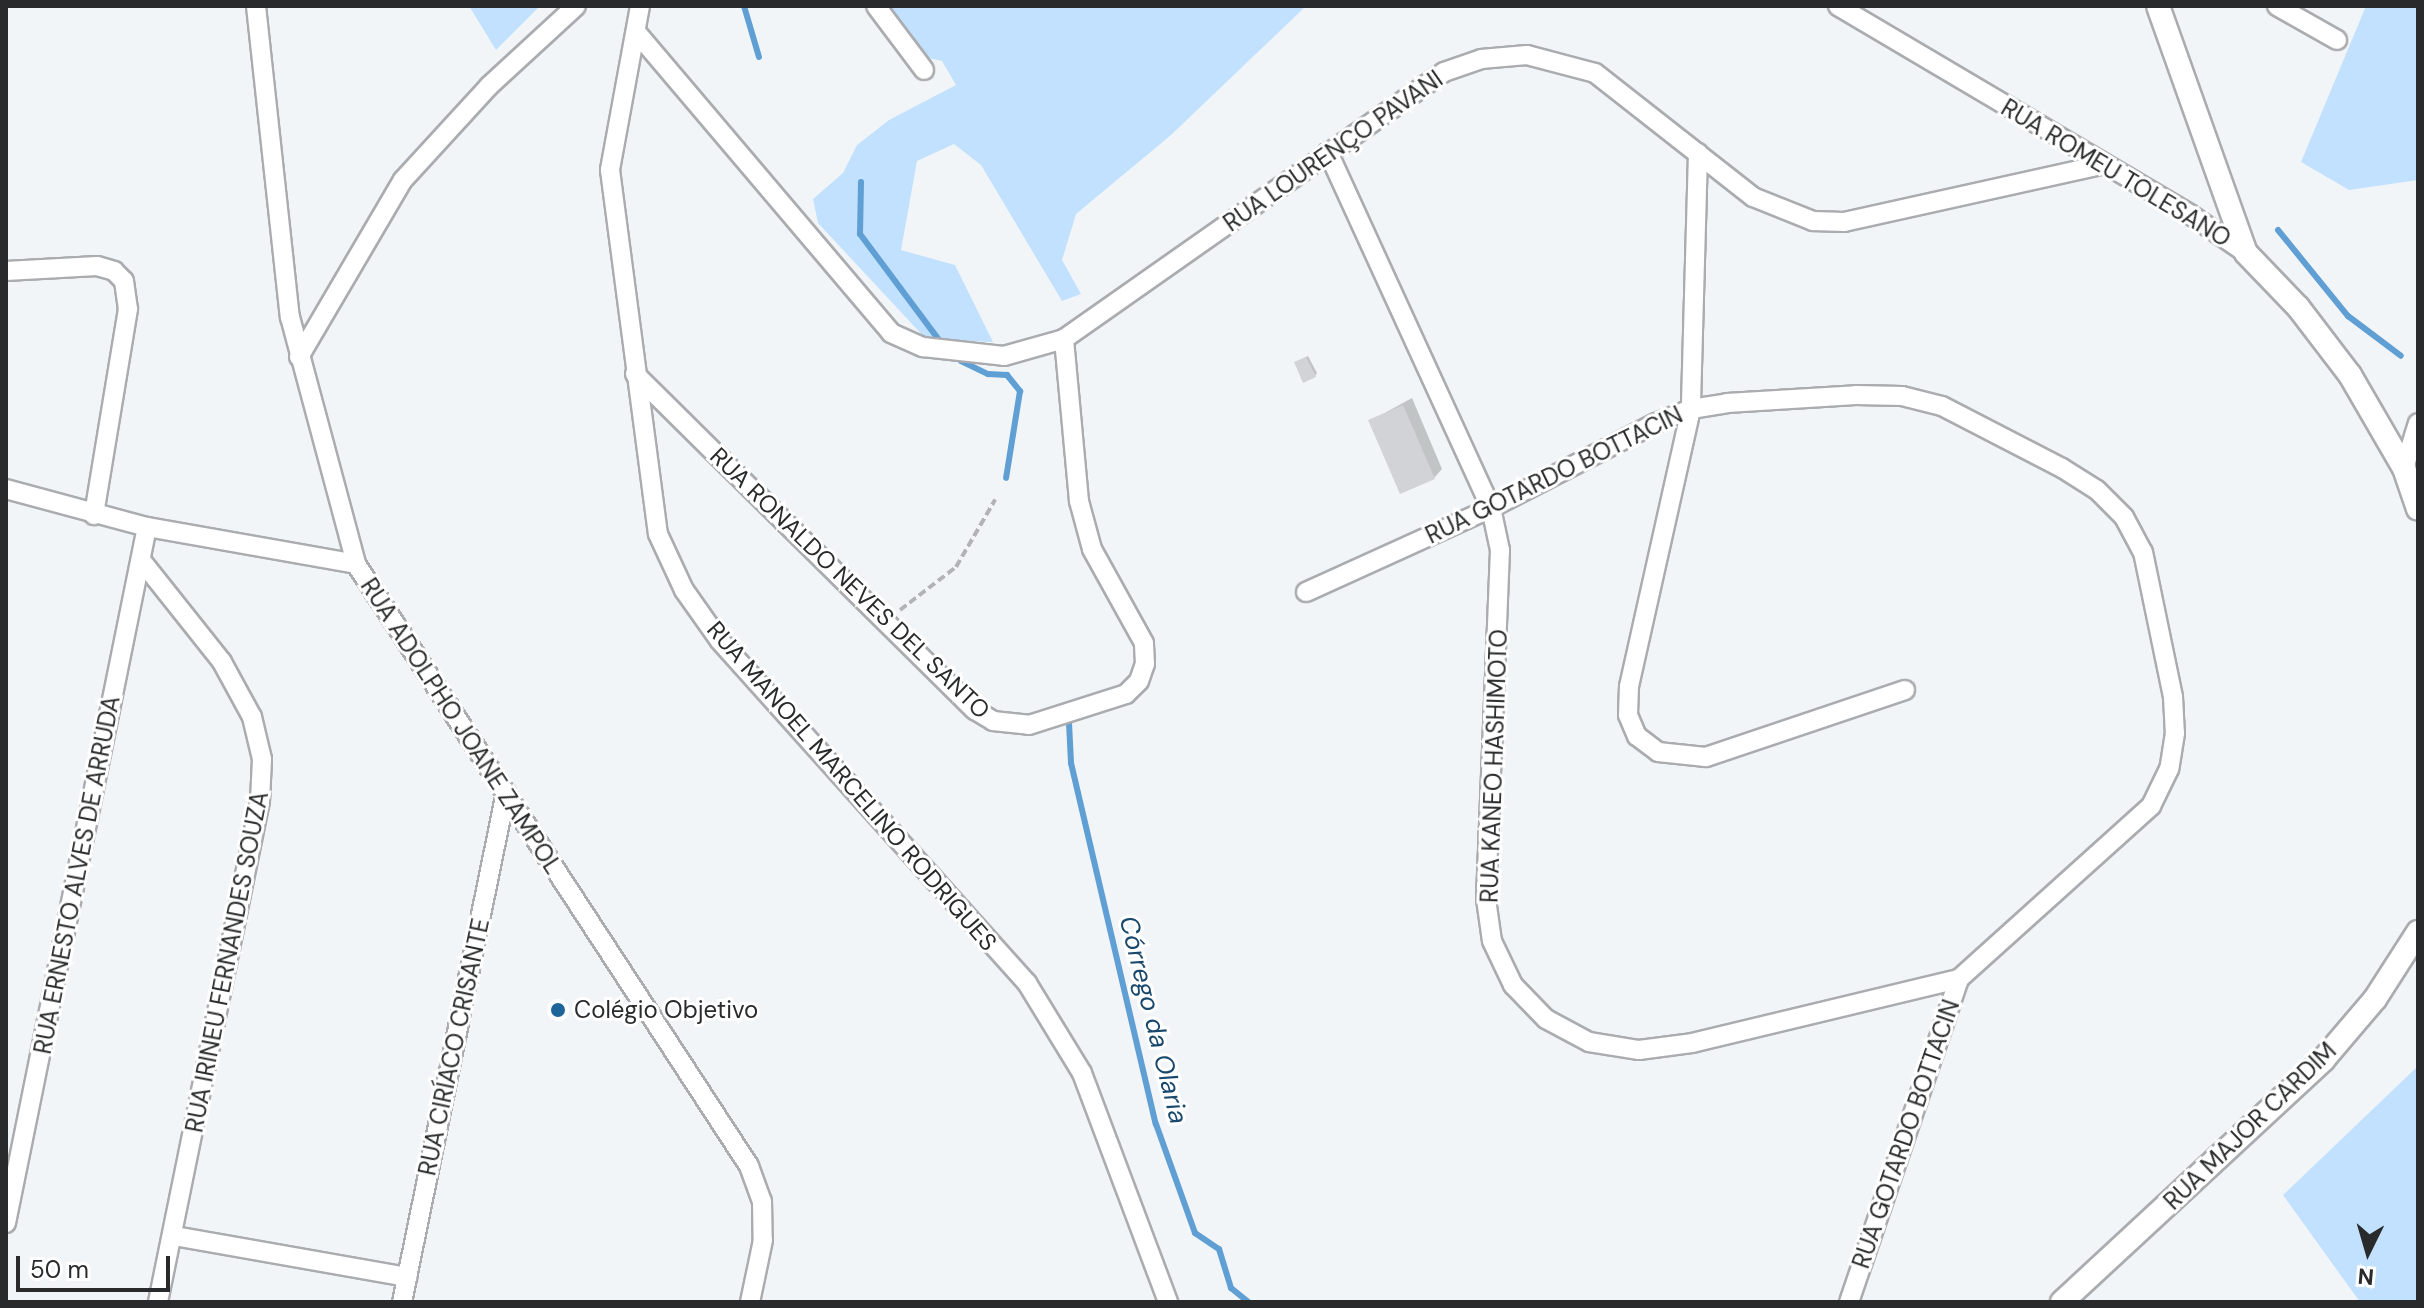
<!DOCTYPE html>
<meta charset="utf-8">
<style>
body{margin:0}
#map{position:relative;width:2424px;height:1308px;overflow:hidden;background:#f2f5f7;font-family:"DM Sans",sans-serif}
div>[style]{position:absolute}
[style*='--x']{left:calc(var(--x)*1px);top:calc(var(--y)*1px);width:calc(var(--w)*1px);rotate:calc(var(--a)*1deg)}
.green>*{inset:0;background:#c1e1fe}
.shadow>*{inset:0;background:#0003}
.stream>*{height:6px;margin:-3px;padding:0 3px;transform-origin:3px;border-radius:3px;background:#5f9fd4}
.building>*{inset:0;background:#d1d3d6}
.path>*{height:4px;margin-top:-2px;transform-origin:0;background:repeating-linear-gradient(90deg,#b1b3b5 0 8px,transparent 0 12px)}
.roads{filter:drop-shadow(2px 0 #aaacaf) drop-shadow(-2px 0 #aaacaf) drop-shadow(0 2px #aaacaf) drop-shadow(0 -2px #aaacaf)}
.minor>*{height:18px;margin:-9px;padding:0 9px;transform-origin:9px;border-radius:9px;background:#fff}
.tertiary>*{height:22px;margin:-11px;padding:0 11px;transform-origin:11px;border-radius:11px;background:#fff}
.dots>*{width:22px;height:22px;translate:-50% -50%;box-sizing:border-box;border:4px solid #fff;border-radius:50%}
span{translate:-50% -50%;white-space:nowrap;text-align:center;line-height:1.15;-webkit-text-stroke:6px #fff;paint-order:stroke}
.street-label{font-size:24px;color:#292a2b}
.poi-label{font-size:24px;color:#292a2b}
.left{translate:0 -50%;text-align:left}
.water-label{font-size:26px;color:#19486d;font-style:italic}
.frame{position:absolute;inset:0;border:8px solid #292a2b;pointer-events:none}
.north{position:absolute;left:2328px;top:1212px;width:80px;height:80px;-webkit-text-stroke:6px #fff;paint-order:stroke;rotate:185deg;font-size:22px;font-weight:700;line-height:32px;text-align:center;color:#292a2b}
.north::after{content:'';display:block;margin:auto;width:28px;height:36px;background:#292a2b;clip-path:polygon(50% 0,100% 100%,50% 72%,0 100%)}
.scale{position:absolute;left:16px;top:1256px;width:154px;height:36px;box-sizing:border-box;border:4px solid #292a2b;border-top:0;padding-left:10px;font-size:24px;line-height:28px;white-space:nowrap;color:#292a2b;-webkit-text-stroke:6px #fff;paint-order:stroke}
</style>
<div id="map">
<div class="green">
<i style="clip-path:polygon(469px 6px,540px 6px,496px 50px)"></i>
<i style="clip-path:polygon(881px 6px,1306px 6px,1171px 135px,1076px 214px,1062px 260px,1081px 294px,1062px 301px,981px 165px,954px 144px,917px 161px,901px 250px,955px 265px,993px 342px,926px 339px,818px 223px,813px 199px,843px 173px,857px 145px,889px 120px,956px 85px,942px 61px,920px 56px)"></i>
<i style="clip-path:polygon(2366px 6px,2418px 6px,2418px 180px,2349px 190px,2301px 162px)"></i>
<i style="clip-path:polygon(2418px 1066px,2418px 1302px,2360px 1302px,2283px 1195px)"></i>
</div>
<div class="shadow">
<i style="clip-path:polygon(1308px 356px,1317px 373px,1315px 376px,1298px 361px)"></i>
<i style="clip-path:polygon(1412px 398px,1442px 469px,1434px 478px,1370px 421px)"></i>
</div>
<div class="stream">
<i style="--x:744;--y:6;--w:53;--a:73.6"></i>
<i style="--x:861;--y:182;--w:52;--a:91.1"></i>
<i style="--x:860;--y:234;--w:132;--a:53.3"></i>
<i style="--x:2278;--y:230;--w:111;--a:50.9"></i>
<i style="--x:2348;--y:316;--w:66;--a:37"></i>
<i style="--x:961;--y:361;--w:30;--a:26"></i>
<i style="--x:988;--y:374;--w:19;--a:3"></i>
<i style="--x:1007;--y:375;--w:21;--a:51"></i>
<i style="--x:1020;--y:391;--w:88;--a:99.1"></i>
<i style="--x:1069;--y:723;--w:40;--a:87.1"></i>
<i style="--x:1071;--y:763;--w:371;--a:76.8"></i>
<i style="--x:1156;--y:1124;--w:116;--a:70.3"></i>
<i style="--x:1195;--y:1233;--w:29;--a:34"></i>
<i style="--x:1219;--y:1249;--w:41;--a:72.9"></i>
<i style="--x:1231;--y:1288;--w:22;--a:39"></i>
</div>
<div class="building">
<i style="clip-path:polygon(1306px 357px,1316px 377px,1303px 383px,1294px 362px)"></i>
<i style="clip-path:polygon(1403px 405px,1435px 479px,1400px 494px,1368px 420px)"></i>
</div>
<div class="path">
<i style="--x:900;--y:610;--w:71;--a:-37.5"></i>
<i style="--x:956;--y:567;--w:78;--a:-59.8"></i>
</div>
<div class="roads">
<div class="minor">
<i style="--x:256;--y:6;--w:313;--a:83.8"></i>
<i style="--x:290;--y:317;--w:256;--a:75"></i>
<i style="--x:356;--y:564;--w:719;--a:56.86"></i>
<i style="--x:749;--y:1166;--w:37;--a:70"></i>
<i style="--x:762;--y:1201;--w:39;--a:89"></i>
<i style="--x:763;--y:1240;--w:63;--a:101.8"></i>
<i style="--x:640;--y:6;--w:167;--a:100.4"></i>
<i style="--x:610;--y:170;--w:367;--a:82.5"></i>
<i style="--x:658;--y:534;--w:62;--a:65.1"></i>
<i style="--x:684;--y:590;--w:62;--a:54.8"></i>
<i style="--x:720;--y:641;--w:460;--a:48.1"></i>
<i style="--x:1027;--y:983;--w:105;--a:58.6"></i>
<i style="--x:1082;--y:1073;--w:245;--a:69.4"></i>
<i style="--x:876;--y:6;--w:80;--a:53.1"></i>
<i style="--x:1838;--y:6;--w:410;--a:30.6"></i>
<i style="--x:2191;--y:215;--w:67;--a:34.6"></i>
<i style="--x:2277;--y:6;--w:69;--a:29.5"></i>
<i style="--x:637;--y:33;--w:393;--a:49.7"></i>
<i style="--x:891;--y:333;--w:35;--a:24"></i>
<i style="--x:923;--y:347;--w:81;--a:6.3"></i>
<i style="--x:1004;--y:356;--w:62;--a:-15.8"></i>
<i style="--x:1064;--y:339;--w:464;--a:-35.1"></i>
<i style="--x:1444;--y:72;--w:39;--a:-19"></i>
<i style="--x:1481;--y:59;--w:46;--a:-5"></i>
<i style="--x:1527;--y:55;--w:70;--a:14.8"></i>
<i style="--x:1595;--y:73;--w:201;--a:38.1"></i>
<i style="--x:1753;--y:197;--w:65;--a:21.8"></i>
<i style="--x:1813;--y:221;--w:31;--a:2"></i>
<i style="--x:1844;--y:222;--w:267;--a:-12.5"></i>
<i style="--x:1328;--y:152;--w:392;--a:65.4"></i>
<i style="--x:1491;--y:508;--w:43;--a:77.9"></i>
<i style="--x:1500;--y:550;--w:349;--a:92.3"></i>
<i style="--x:1486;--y:899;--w:42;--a:81.9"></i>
<i style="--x:1492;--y:941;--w:49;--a:64.5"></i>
<i style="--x:1513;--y:985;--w:47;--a:45.9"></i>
<i style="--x:1546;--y:1019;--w:49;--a:28.1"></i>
<i style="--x:1589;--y:1042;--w:51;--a:9.1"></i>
<i style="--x:1639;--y:1050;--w:53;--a:-7.5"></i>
<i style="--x:1692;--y:1043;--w:275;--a:-13.5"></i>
<i style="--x:1698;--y:153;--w:256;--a:91.6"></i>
<i style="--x:1691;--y:409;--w:284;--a:102.6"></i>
<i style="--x:1629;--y:686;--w:29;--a:92"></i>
<i style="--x:1628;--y:715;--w:23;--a:67"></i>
<i style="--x:1637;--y:736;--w:26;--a:37"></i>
<i style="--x:1658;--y:752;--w:48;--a:5.9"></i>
<i style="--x:1706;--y:757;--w:210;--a:-18.6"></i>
<i style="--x:6;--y:271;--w:91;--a:-3.1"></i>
<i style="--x:97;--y:266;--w:18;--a:16"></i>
<i style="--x:114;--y:271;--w:14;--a:45"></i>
<i style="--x:124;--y:281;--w:28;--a:82"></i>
<i style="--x:128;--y:309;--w:209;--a:99.4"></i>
<i style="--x:299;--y:357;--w:205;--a:-59.6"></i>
<i style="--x:403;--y:180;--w:127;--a:-47.5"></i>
<i style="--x:489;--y:86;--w:118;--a:-42.6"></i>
<i style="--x:635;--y:374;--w:478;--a:44.7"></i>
<i style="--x:975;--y:710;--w:21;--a:31"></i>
<i style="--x:993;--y:721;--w:36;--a:6"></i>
<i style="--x:1029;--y:725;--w:102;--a:-17.7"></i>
<i style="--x:1126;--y:694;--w:18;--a:-45"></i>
<i style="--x:1139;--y:681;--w:18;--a:-71"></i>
<i style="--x:1145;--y:664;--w:21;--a:-93"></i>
<i style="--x:1144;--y:643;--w:107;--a:-119"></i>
<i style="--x:1092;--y:549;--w:50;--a:-105.2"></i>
<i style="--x:1079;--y:501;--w:163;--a:-95.3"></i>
<i style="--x:2404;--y:468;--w:47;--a:-72.7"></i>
<i style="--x:6;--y:489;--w:146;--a:15.1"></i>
<i style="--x:147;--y:527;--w:212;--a:10"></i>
<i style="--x:141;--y:560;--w:130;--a:51.5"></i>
<i style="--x:222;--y:662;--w:63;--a:61.4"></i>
<i style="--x:252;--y:717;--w:43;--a:76.6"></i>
<i style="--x:262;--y:759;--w:42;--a:92.7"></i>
<i style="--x:260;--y:801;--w:511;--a:101.51"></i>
<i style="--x:1306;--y:592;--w:203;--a:-24.4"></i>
<i style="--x:1491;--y:508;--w:186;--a:-27.3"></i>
<i style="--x:1656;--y:423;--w:38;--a:-22"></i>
<i style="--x:1691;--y:409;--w:36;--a:-9"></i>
<i style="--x:1727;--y:403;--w:129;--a:-3.5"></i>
<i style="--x:1856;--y:395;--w:46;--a:1.2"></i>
<i style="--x:1902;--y:396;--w:41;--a:14"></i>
<i style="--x:1942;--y:406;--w:135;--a:27.3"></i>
<i style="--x:2062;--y:468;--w:41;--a:32.2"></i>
<i style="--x:2097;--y:490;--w:38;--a:45"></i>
<i style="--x:2124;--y:517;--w:40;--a:62"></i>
<i style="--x:2143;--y:552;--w:148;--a:78.3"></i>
<i style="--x:2173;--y:697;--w:36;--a:87"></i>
<i style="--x:2175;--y:733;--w:36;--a:99"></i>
<i style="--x:2169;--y:769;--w:41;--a:115.9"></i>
<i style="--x:2151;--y:806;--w:258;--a:138"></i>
<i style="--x:1959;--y:979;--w:341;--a:108.8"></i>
<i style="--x:6;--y:1223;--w:710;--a:-78.55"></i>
<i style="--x:174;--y:1236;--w:237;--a:10"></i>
<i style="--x:402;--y:1302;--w:520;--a:-78.47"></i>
</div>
<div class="tertiary">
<i style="--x:2158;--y:6;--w:262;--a:70.4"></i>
<i style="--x:2246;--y:253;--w:75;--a:46.1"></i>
<i style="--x:2298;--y:307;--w:86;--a:52.6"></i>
<i style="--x:2350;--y:375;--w:108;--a:59.9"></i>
<i style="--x:2404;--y:468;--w:43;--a:71.1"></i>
<i style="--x:2062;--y:1302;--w:356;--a:-42.8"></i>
<i style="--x:2323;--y:1060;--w:80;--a:-49.6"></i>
<i style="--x:2375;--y:999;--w:80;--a:-57.3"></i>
</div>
</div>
<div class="dots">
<i style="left:558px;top:1010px;background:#1e6599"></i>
</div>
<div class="street-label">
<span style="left:1333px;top:151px;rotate:-35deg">RUA LOURENÇO PAVANI</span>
<span style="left:2116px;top:173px;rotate:31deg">RUA ROMEU TOLESANO</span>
<span style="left:1554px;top:475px;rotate:-26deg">RUA GOTARDO BOTTACIN</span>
<span style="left:850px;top:583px;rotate:44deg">RUA RONALDO NEVES DEL SANTO</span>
<span style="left:461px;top:726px;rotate:57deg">RUA ADOLPHO JOANE ZAMPOL</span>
<span style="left:1494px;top:766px;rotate:-88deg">RUA KANEO HASHIMOTO</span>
<span style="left:852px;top:786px;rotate:49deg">RUA MANOEL MARCELINO RODRIGUES</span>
<span style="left:77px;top:875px;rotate:-79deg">RUA ERNESTO ALVES DE ARRUDA</span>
<span style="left:227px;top:962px;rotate:-79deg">RUA IRINEU FERNANDES SOUZA</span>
<span style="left:454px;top:1047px;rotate:-78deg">RUA CIRÍACO CRISANTE</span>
<span style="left:2250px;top:1126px;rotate:-44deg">RUA MAJOR CARDIM</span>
<span style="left:1906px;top:1134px;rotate:-71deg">RUA GOTARDO BOTTACIN</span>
</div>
<div class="poi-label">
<span class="left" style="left:574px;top:1010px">Colégio Objetivo</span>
</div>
<div class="water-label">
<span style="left:1153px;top:1020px;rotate:76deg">Córrego da Olaria</span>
</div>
<div class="frame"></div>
<div class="north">N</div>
<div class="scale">50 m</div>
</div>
